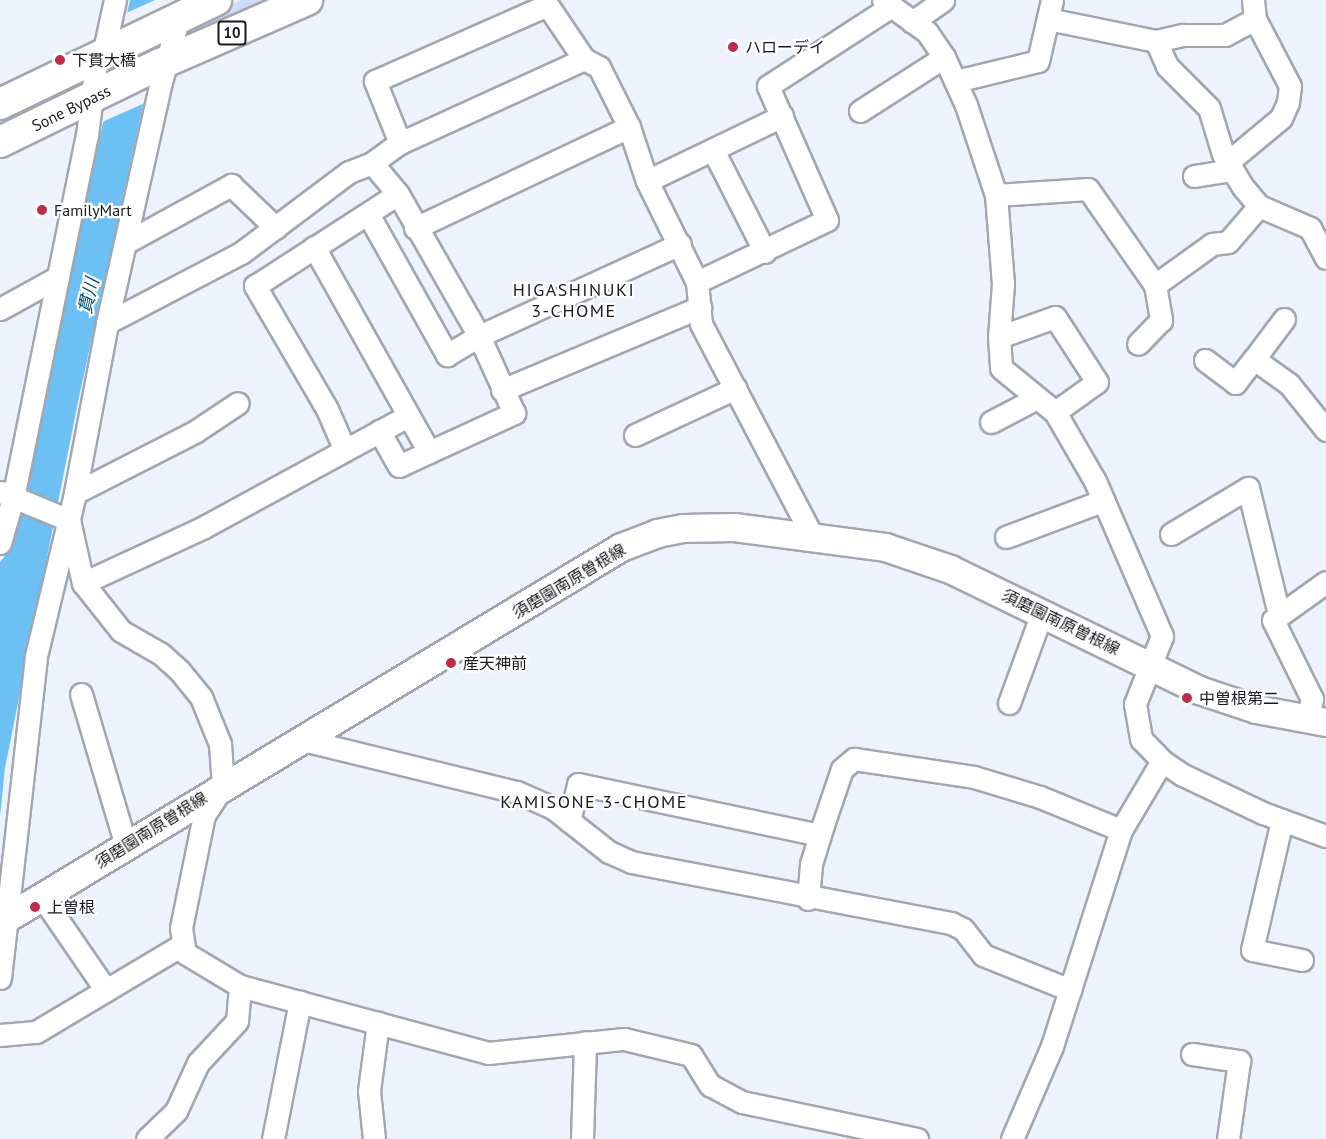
<!DOCTYPE html>
<meta charset="utf-8">
<style>
body{margin:0}
#map{position:relative;width:1326px;height:1139px;overflow:hidden;background:#edf2fd;font-family:"PT Sans","Noto Sans JP",sans-serif}
div>[style]{position:absolute}
[style*='--x']{left:calc(var(--x)*1px);top:calc(var(--y)*1px);width:calc(var(--w)*1px);rotate:calc(var(--a)*1deg)}
.green>*{inset:0;background:#cedaf7}
.water>*{inset:0;background:#6dc0f3}
.pier>*{inset:0;background:#edf2fd}
.roads{filter:drop-shadow(2px 0 #a1a6b1) drop-shadow(-2px 0 #a1a6b1) drop-shadow(0 2px #a1a6b1) drop-shadow(0 -2px #a1a6b1)}
.minor>*{height:21px;margin:-10.5px;padding:0 10.5px;transform-origin:10.5px;border-radius:10.5px;background:#fff}
.major>*{height:27px;margin:-13.5px;padding:0 13.5px;transform-origin:13.5px;border-radius:13.5px;background:#fff}
.highway>*{height:30px;margin:-15px;padding:0 15px;transform-origin:15px;border-radius:15px;background:#fff}
.dots>*{width:16px;height:16px;translate:-50% -50%;box-sizing:border-box;border:3px solid #fff;border-radius:50%}
span{translate:-50% -50%;white-space:nowrap;text-align:center;line-height:1.15;-webkit-text-stroke:4.5px #fff;paint-order:stroke}
.shield-label span{padding:2px 4px;background:#fff;border:2px solid;border-radius:4px;-webkit-text-stroke-width:0}
.shield-label{font-size:15px;color:#18191d;font-weight:700}
.poi-label{font-size:16px;color:#18191d}
.left{translate:0 -50%;text-align:left}
.street-label{font-size:16px;color:#18191d}
.neighbourhood-label{font-size:18px;color:#18191d;letter-spacing:1.5px}
.water-label{font-size:18px;color:#004869;font-style:italic}
</style>
<div id="map">
<div class="green">
<i style="clip-path:polygon(241px 0,284px 0,175px 48px,182px 26px)"></i>
<i style="clip-path:polygon(81px 75px,90px 84px,0 134px,0 114px)"></i>
</div>
<div class="water">
<i style="clip-path:polygon(130px 0,166px 0,79px 397px,5px 768px,0 816px,0 562px,9px 551px)"></i>
</div>
<div class="pier">
<i style="clip-path:polygon(155px 0,169px 0,147px 102px,100px 123px,124px 14px)"></i>
</div>
<div class="roads">
<div class="minor">
<i style="--x:544;--y:0;--w:71;--a:55.9"></i>
<i style="--x:584;--y:59;--w:17;--a:28"></i>
<i style="--x:599;--y:67;--w:67;--a:63.4"></i>
<i style="--x:629;--y:127;--w:57;--a:71.6"></i>
<i style="--x:647;--y:181;--w:113;--a:63.7"></i>
<i style="--x:697;--y:282;--w:42;--a:84.6"></i>
<i style="--x:701;--y:324;--w:238;--a:62.3"></i>
<i style="--x:883;--y:0;--w:54;--a:36"></i>
<i style="--x:927;--y:32;--w:30;--a:56"></i>
<i style="--x:944;--y:57;--w:53;--a:65.4"></i>
<i style="--x:966;--y:105;--w:95;--a:71.6"></i>
<i style="--x:996;--y:195;--w:89;--a:85.5"></i>
<i style="--x:1003;--y:284;--w:53;--a:94.3"></i>
<i style="--x:999;--y:337;--w:31;--a:86"></i>
<i style="--x:1001;--y:368;--w:70;--a:39.2"></i>
<i style="--x:1055;--y:412;--w:80;--a:59.9"></i>
<i style="--x:1095;--y:481;--w:169;--a:66.6"></i>
<i style="--x:1162;--y:636;--w:73;--a:111.7"></i>
<i style="--x:1135;--y:704;--w:36;--a:80"></i>
<i style="--x:1141;--y:739;--w:30;--a:46"></i>
<i style="--x:1162;--y:761;--w:25;--a:34"></i>
<i style="--x:1183;--y:775;--w:89;--a:25.4"></i>
<i style="--x:1263;--y:813;--w:67;--a:20.1"></i>
<i style="--x:1048;--y:19;--w:110;--a:11.5"></i>
<i style="--x:1156;--y:41;--w:27;--a:66"></i>
<i style="--x:1167;--y:66;--w:59;--a:45"></i>
<i style="--x:1209;--y:108;--w:48;--a:73.1"></i>
<i style="--x:1223;--y:154;--w:39;--a:59"></i>
<i style="--x:1243;--y:187;--w:25;--a:50"></i>
<i style="--x:1259;--y:206;--w:56;--a:23.3"></i>
<i style="--x:1310;--y:228;--w:34;--a:62"></i>
<i style="--x:912;--y:22;--w:38;--a:-35"></i>
<i style="--x:1156;--y:41;--w:28;--a:-13"></i>
<i style="--x:1183;--y:35;--w:42;--a:0"></i>
<i style="--x:1225;--y:35;--w:34;--a:-28"></i>
<i style="--x:103;--y:55;--w:56;--a:-77.7"></i>
<i style="--x:956;--y:81;--w:84;--a:-13.7"></i>
<i style="--x:1038;--y:61;--w:63;--a:-77.1"></i>
<i style="--x:860;--y:111;--w:100;--a:-32.7"></i>
<i style="--x:400;--y:143;--w:202;--a:-24.5"></i>
<i style="--x:714;--y:152;--w:112;--a:63"></i>
<i style="--x:1228;--y:162;--w:69;--a:-39.7"></i>
<i style="--x:1281;--y:118;--w:17;--a:-66"></i>
<i style="--x:1288;--y:102;--w:16;--a:-83"></i>
<i style="--x:1290;--y:86;--w:76;--a:-117.6"></i>
<i style="--x:1255;--y:19;--w:19;--a:-96"></i>
<i style="--x:1194;--y:176;--w:37;--a:-9"></i>
<i style="--x:647;--y:181;--w:150;--a:-25.7"></i>
<i style="--x:996;--y:195;--w:92;--a:-3.7"></i>
<i style="--x:1088;--y:189;--w:117;--a:55.1"></i>
<i style="--x:1155;--y:285;--w:36;--a:80"></i>
<i style="--x:1161;--y:320;--w:33;--a:134"></i>
<i style="--x:368;--y:214;--w:162;--a:60.7"></i>
<i style="--x:447;--y:355;--w:37;--a:-31"></i>
<i style="--x:479;--y:336;--w:221;--a:-24.6"></i>
<i style="--x:415;--y:228;--w:237;--a:-25.3"></i>
<i style="--x:127;--y:242;--w:119;--a:-28.7"></i>
<i style="--x:231;--y:185;--w:62;--a:43.7"></i>
<i style="--x:314;--y:247;--w:235;--a:60.7"></i>
<i style="--x:429;--y:452;--w:94;--a:-24.6"></i>
<i style="--x:514;--y:413;--w:85;--a:-114.4"></i>
<i style="--x:479;--y:336;--w:163;--a:-119.7"></i>
<i style="--x:398;--y:194;--w:40;--a:-130"></i>
<i style="--x:697;--y:282;--w:144;--a:-25.5"></i>
<i style="--x:827;--y:220;--w:146;--a:-113.8"></i>
<i style="--x:768;--y:86;--w:145;--a:-32.9"></i>
<i style="--x:1155;--y:285;--w:70;--a:-35.7"></i>
<i style="--x:1212;--y:244;--w:16;--a:-7"></i>
<i style="--x:1228;--y:242;--w:48;--a:-49.3"></i>
<i style="--x:0;--y:309;--w:66;--a:-28.9"></i>
<i style="--x:1284;--y:319;--w:50;--a:126.9"></i>
<i style="--x:1254;--y:359;--w:43;--a:35.5"></i>
<i style="--x:1289;--y:384;--w:59;--a:51.2"></i>
<i style="--x:107;--y:323;--w:151;--a:-27.6"></i>
<i style="--x:241;--y:253;--w:135;--a:-36.9"></i>
<i style="--x:349;--y:172;--w:25;--a:-21"></i>
<i style="--x:372;--y:163;--w:34;--a:-36"></i>
<i style="--x:400;--y:143;--w:67;--a:-112"></i>
<i style="--x:375;--y:81;--w:188;--a:-23.8"></i>
<i style="--x:999;--y:337;--w:59;--a:-19.7"></i>
<i style="--x:1055;--y:317;--w:77;--a:57.1"></i>
<i style="--x:1097;--y:382;--w:52;--a:144.5"></i>
<i style="--x:1205;--y:360;--w:38;--a:37"></i>
<i style="--x:1235;--y:383;--w:31;--a:-52"></i>
<i style="--x:502;--y:390;--w:215;--a:-22.7"></i>
<i style="--x:991;--y:422;--w:52;--a:-27.6"></i>
<i style="--x:379;--y:431;--w:40;--a:60.3"></i>
<i style="--x:399;--y:466;--w:33;--a:-25"></i>
<i style="--x:635;--y:435;--w:111;--a:-25"></i>
<i style="--x:344;--y:448;--w:43;--a:-113.6"></i>
<i style="--x:327;--y:409;--w:143;--a:-120.3"></i>
<i style="--x:255;--y:286;--w:170;--a:-32.8"></i>
<i style="--x:1;--y:492;--w:74;--a:22.4"></i>
<i style="--x:75;--y:493;--w:136;--a:-27.1"></i>
<i style="--x:196;--y:431;--w:50;--a:-33.7"></i>
<i style="--x:69;--y:520;--w:65;--a:77.5"></i>
<i style="--x:83;--y:583;--w:61;--a:51.6"></i>
<i style="--x:121;--y:631;--w:46;--a:29.9"></i>
<i style="--x:161;--y:654;--w:24;--a:42"></i>
<i style="--x:179;--y:670;--w:35;--a:51"></i>
<i style="--x:201;--y:697;--w:51;--a:68"></i>
<i style="--x:220;--y:744;--w:42;--a:85.9"></i>
<i style="--x:223;--y:786;--w:35;--a:123"></i>
<i style="--x:204;--y:815;--w:115;--a:101.5"></i>
<i style="--x:181;--y:928;--w:25;--a:81"></i>
<i style="--x:185;--y:953;--w:64;--a:31"></i>
<i style="--x:240;--y:986;--w:257;--a:15.1"></i>
<i style="--x:488;--y:1053;--w:137;--a:-5.9"></i>
<i style="--x:624;--y:1039;--w:69;--a:13.4"></i>
<i style="--x:691;--y:1055;--w:36;--a:58"></i>
<i style="--x:710;--y:1085;--w:36;--a:28"></i>
<i style="--x:742;--y:1102;--w:179;--a:11.9"></i>
<i style="--x:1171;--y:534;--w:90;--a:-30.9"></i>
<i style="--x:1248;--y:488;--w:130;--a:76.2"></i>
<i style="--x:1006;--y:537;--w:103;--a:-20.6"></i>
<i style="--x:0;--y:543;--w:47;--a:-73.9"></i>
<i style="--x:13;--y:498;--w:370;--a:-78.5"></i>
<i style="--x:87;--y:135;--w:79;--a:-82.7"></i>
<i style="--x:83;--y:583;--w:133;--a:-24.8"></i>
<i style="--x:204;--y:527;--w:232;--a:-28.6"></i>
<i style="--x:81;--y:694;--w:159;--a:73.5"></i>
<i style="--x:1009;--y:703;--w:96;--a:-69.9"></i>
<i style="--x:1307;--y:718;--w:20;--a:-75"></i>
<i style="--x:1312;--y:699;--w:88;--a:-116.3"></i>
<i style="--x:1273;--y:620;--w:65;--a:-35.6"></i>
<i style="--x:303;--y:740;--w:220;--a:13.7"></i>
<i style="--x:517;--y:792;--w:39;--a:24"></i>
<i style="--x:553;--y:808;--w:71;--a:38.2"></i>
<i style="--x:609;--y:852;--w:24;--a:24"></i>
<i style="--x:631;--y:862;--w:326;--a:10.8"></i>
<i style="--x:951;--y:923;--w:13;--a:27"></i>
<i style="--x:963;--y:929;--w:33;--a:52"></i>
<i style="--x:983;--y:955;--w:94;--a:21.9"></i>
<i style="--x:1282;--y:820;--w:133;--a:103"></i>
<i style="--x:1252;--y:950;--w:51;--a:11.3"></i>
<i style="--x:569;--y:821;--w:38;--a:-76"></i>
<i style="--x:578;--y:784;--w:247;--a:11.9"></i>
<i style="--x:42;--y:897;--w:113;--a:55.5"></i>
<i style="--x:808;--y:899;--w:35;--a:-85"></i>
<i style="--x:811;--y:864;--w:41;--a:-72.9"></i>
<i style="--x:823;--y:825;--w:59;--a:-71.3"></i>
<i style="--x:842;--y:769;--w:16;--a:-40"></i>
<i style="--x:854;--y:759;--w:121;--a:8.5"></i>
<i style="--x:974;--y:777;--w:69;--a:16.9"></i>
<i style="--x:1040;--y:797;--w:87;--a:22.2"></i>
<i style="--x:0;--y:978;--w:324;--a:-83.6"></i>
<i style="--x:36;--y:656;--w:168;--a:-76.5"></i>
<i style="--x:75;--y:493;--w:173;--a:-79.3"></i>
<i style="--x:107;--y:323;--w:247;--a:-77.4"></i>
<i style="--x:161;--y:82;--w:68;--a:-74.7"></i>
<i style="--x:0;--y:1035;--w:36;--a:-5"></i>
<i style="--x:36;--y:1032;--w:170;--a:-30.8"></i>
<i style="--x:1192;--y:1054;--w:48;--a:8.5"></i>
<i style="--x:1239;--y:1061;--w:79;--a:98"></i>
<i style="--x:147;--y:1139;--w:40;--a:-44"></i>
<i style="--x:176;--y:1111;--w:53;--a:-65.4"></i>
<i style="--x:198;--y:1063;--w:57;--a:-47.1"></i>
<i style="--x:237;--y:1021;--w:35;--a:-85"></i>
<i style="--x:273;--y:1139;--w:140;--a:-78.9"></i>
<i style="--x:374;--y:1139;--w:48;--a:-95.9"></i>
<i style="--x:369;--y:1091;--w:69;--a:-82.5"></i>
<i style="--x:582;--y:1139;--w:97;--a:-88.2"></i>
<i style="--x:1012;--y:1139;--w:101;--a:-66.7"></i>
<i style="--x:1052;--y:1046;--w:227;--a:-72.3"></i>
<i style="--x:1121;--y:830;--w:80;--a:-59.3"></i>
</div>
<div class="major">
<i style="--x:0;--y:922;--w:725;--a:-31.13"></i>
<i style="--x:621;--y:547;--w:39;--a:-21"></i>
<i style="--x:657;--y:533;--w:26;--a:-11"></i>
<i style="--x:683;--y:528;--w:51;--a:-1.1"></i>
<i style="--x:734;--y:527;--w:152;--a:7.5"></i>
<i style="--x:885;--y:547;--w:69;--a:18.7"></i>
<i style="--x:950;--y:569;--w:277;--a:25.9"></i>
<i style="--x:1199;--y:690;--w:60;--a:18.4"></i>
<i style="--x:1256;--y:709;--w:71;--a:10.5"></i>
</div>
<div class="highway">
<i style="--x:0;--y:104;--w:240;--a:-25.7"></i>
<i style="--x:0;--y:142;--w:176;--a:-26"></i>
<i style="--x:158;--y:65;--w:163;--a:-23.6"></i>
</div>
</div>
<div class="dots">
<i style="left:733px;top:47px;background:#bc2b47"></i>
<i style="left:60px;top:60px;background:#bc2b47"></i>
<i style="left:42px;top:210px;background:#bc2b47"></i>
<i style="left:451px;top:663px;background:#bc2b47"></i>
<i style="left:1187px;top:698px;background:#bc2b47"></i>
<i style="left:35px;top:907px;background:#bc2b47"></i>
</div>
<div class="shield-label">
<span style="left:232px;top:33px">10</span>
</div>
<div class="poi-label">
<span class="left" style="left:745px;top:47px">ハローデイ</span>
<span class="left" style="left:72px;top:60px">下貫大橋</span>
<span class="left" style="left:54px;top:210px">FamilyMart</span>
<span class="left" style="left:463px;top:663px">産天神前</span>
<span class="left" style="left:1199px;top:698px">中曽根第二</span>
<span class="left" style="left:47px;top:907px">上曽根</span>
</div>
<div class="street-label">
<span style="left:71px;top:108px;rotate:-26deg">Sone Bypass</span>
<span style="left:569px;top:581px;rotate:-31deg">須磨園南原曽根線</span>
<span style="left:1061px;top:622px;rotate:26deg">須磨園南原曽根線</span>
<span style="left:151px;top:830px;rotate:-32deg">須磨園南原曽根線</span>
</div>
<div class="neighbourhood-label">
<span style="left:574px;top:301px">HIGASHINUKI<br>3-CHOME</span>
<span style="left:594px;top:802px">KAMISONE 3-CHOME</span>
</div>
<div class="water-label">
<span style="left:89px;top:296px;rotate:-77deg">貫川</span>
</div>
</div>
